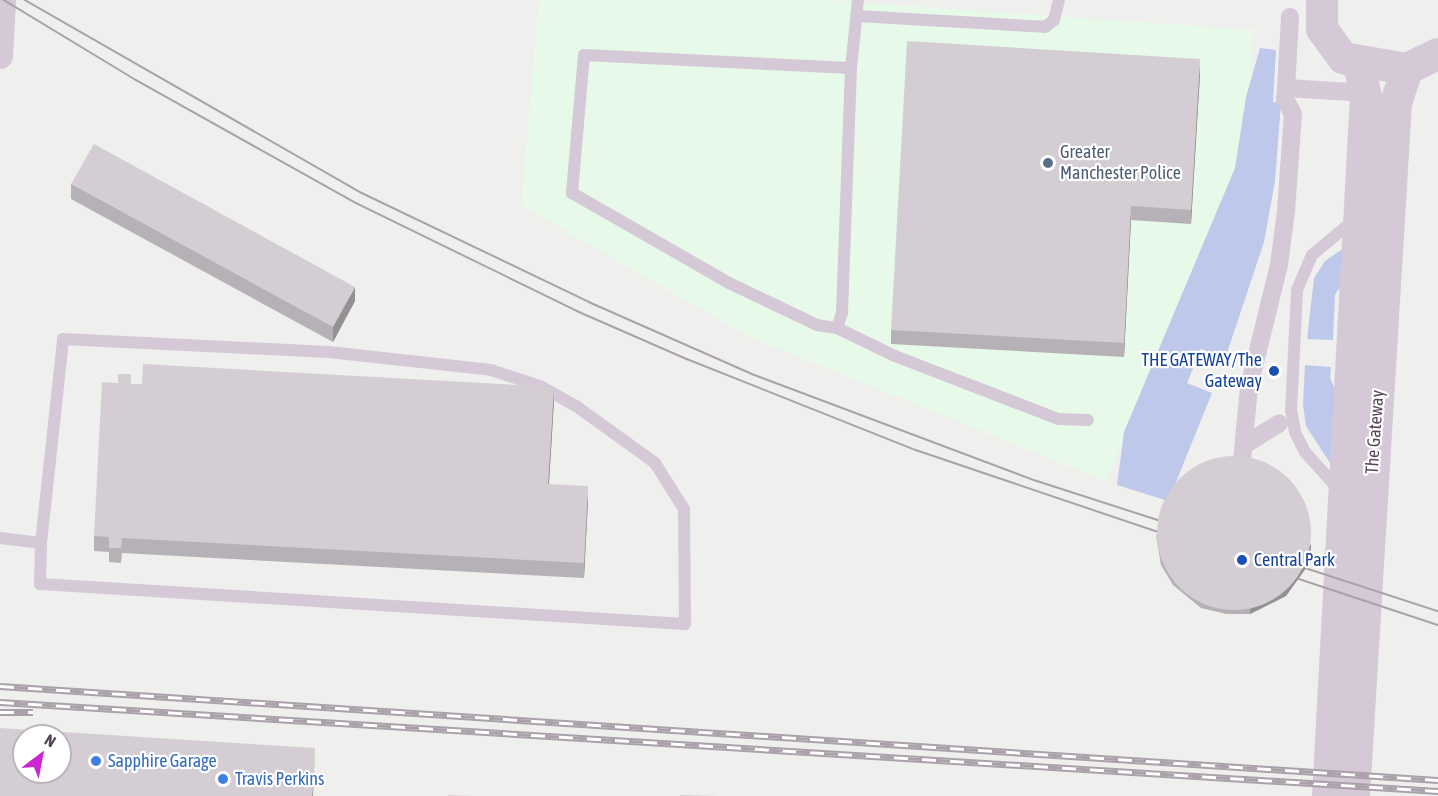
<!DOCTYPE html>
<style>
body{margin:0}
#map{position:relative;width:1438px;height:796px;overflow:hidden;background:#eff0ed;font-family:"Asap Condensed",sans-serif}
div>[style]{position:absolute}
[style*='--x']{left:calc(var(--x)*1px);top:calc(var(--y)*1px);width:calc(var(--w)*1px);rotate:calc(var(--a)*1deg)}
.commercial>*{inset:0;background:#e7fae9}
.green>*{inset:0;background:#bec8eb}
.service>*{height:12px;margin:-6px;padding:0 6px;transform-origin:6px;border-radius:6px;background:#d5c8d7}
.pedestrian>*{height:18px;margin:-9px;padding:0 9px;transform-origin:9px;border-radius:9px;background:#d5c8d7}
.minor>*{height:26px;margin:-13px;padding:0 13px;transform-origin:13px;border-radius:13px;background:#d5c8d7}
.tertiary>*{height:32px;margin:-16px;padding:0 16px;transform-origin:16px;border-radius:16px;background:#d5c8d7}
.tram>*{height:1.5px;margin:-0.75px;padding:0 0.75px;transform-origin:0.75px;border-radius:0.75px;background:#aaa1aa}
.rail>*{height:7px;margin-top:-3.5px;transform-origin:0;background:repeating-linear-gradient(90deg,#fff 0 14px,#aaa1aa 0 28px);box-sizing:border-box;border-block:2px solid #aaa1aa}
.wall>*{inset:0;background:#b6b1b6}
.shaded-wall>*{inset:0;background:#949094}
.building>*{inset:0;background:#d4ced4}
.round{border-radius:50%}
.dots>*{width:16px;height:16px;translate:-50% -50%;box-sizing:border-box;border:3px solid #fff;border-radius:50%}
span{translate:-50% -50%;white-space:nowrap;text-align:center;line-height:1.15;-webkit-text-stroke:4.5px #fff;paint-order:stroke}
.service-label{font-size:18px;color:#4e5e75}
.left{translate:0 -50%;text-align:left}
.transit-label{font-size:18px;color:#164399}
.right{translate:-100% -50%;text-align:right}
.street-label{font-size:18px;color:#574759}
.shop-label{font-size:18px;color:#366cbe}
.north{position:absolute;left:12px;top:724px;width:60px;height:60px;box-sizing:border-box;background:#fff;border:2px solid #bcb5bd;border-radius:50%;rotate:32deg;font-size:16px;font-weight:700;line-height:24px;text-align:center;color:#574759}
.north::after{content:'';display:block;margin:auto;width:21px;height:27px;background:#cd25d2;clip-path:polygon(50% 0,100% 100%,50% 72%,0 100%)}
</style>
<div id="map">
<div class="commercial">
<i style="clip-path:polygon(539px 0,822px 0,1254px 30px,1243px 170px,1105px 481px,748px 336px,521px 205px)"></i>
</div>
<div class="green">
<i style="clip-path:polygon(1260px 48px,1276px 50px,1273px 102px,1281px 103px,1275px 181px,1264px 242px,1225px 359px,1201px 349px,1187px 383px,1212px 393px,1174px 487px,1165px 500px,1117px 485px,1124px 432px,1235px 168px,1246px 97px)"></i>
<i style="clip-path:polygon(1347px 246px,1345px 279px,1335px 295px,1333px 340px,1307px 339px,1314px 278px,1325px 261px)"></i>
<i style="clip-path:polygon(1305px 365px,1331px 367px,1330px 378px,1337px 394px,1332px 466px,1306px 426px,1303px 405px)"></i>
</div>
<div class="service">
<i style="--x:857;--y:16;--w:188;--a:3.3"></i>
<i style="--x:1045;--y:27;--w:11;--a:-38"></i>
<i style="--x:1054;--y:20;--w:21;--a:-76"></i>
<i style="--x:851;--y:68;--w:267;--a:-177.2"></i>
<i style="--x:584;--y:55;--w:139;--a:95"></i>
<i style="--x:572;--y:193;--w:181;--a:29.8"></i>
<i style="--x:729;--y:283;--w:98;--a:25.5"></i>
<i style="--x:817;--y:325;--w:20;--a:9"></i>
<i style="--x:837;--y:328;--w:16;--a:-72"></i>
<i style="--x:842;--y:313;--w:245;--a:-87.9"></i>
<i style="--x:851;--y:68;--w:68;--a:-84.1"></i>
<i style="--x:837;--y:328;--w:64;--a:25.8"></i>
<i style="--x:895;--y:356;--w:175;--a:21.1"></i>
<i style="--x:1058;--y:419;--w:30;--a:2"></i>
<i style="--x:1340;--y:491;--w:52;--a:-131.9"></i>
<i style="--x:1305;--y:452;--w:22;--a:-117"></i>
<i style="--x:1295;--y:432;--w:22;--a:-100"></i>
<i style="--x:1291;--y:410;--w:120;--a:-87.1"></i>
<i style="--x:1297;--y:290;--w:38;--a:-67"></i>
<i style="--x:1312;--y:255;--w:56;--a:-39.9"></i>
<i style="--x:0;--y:538;--w:41;--a:7"></i>
<i style="--x:41;--y:543;--w:205;--a:-83.8"></i>
<i style="--x:63;--y:339;--w:266;--a:2.8"></i>
<i style="--x:329;--y:352;--w:163;--a:6.3"></i>
<i style="--x:491;--y:370;--w:52;--a:18.1"></i>
<i style="--x:540;--y:386;--w:41;--a:29.1"></i>
<i style="--x:576;--y:406;--w:97;--a:35.8"></i>
<i style="--x:655;--y:463;--w:54;--a:57.8"></i>
<i style="--x:684;--y:509;--w:115;--a:89.5"></i>
<i style="--x:685;--y:624;--w:646;--a:-176.45"></i>
<i style="--x:40;--y:584;--w:41;--a:-88.6"></i>
</div>
<div class="pedestrian">
<i style="--x:1290;--y:17;--w:71;--a:93.2"></i>
<i style="--x:1286;--y:88;--w:66;--a:3.5"></i>
<i style="--x:1246;--y:444;--w:39;--a:-32"></i>
<i style="--x:1242;--y:460;--w:73;--a:-84.5"></i>
<i style="--x:1249;--y:387;--w:126;--a:-76.2"></i>
<i style="--x:1279;--y:265;--w:54;--a:-82.6"></i>
<i style="--x:1286;--y:211;--w:97;--a:-85.9"></i>
<i style="--x:1293;--y:114;--w:17;--a:-118"></i>
<i style="--x:1285;--y:99;--w:11;--a:-85"></i>
</div>
<div class="minor">
<i style="--x:0;--y:56;--w:56;--a:-86.9"></i>
</div>
<div class="tertiary">
<i style="--x:1322;--y:0;--w:29;--a:90"></i>
<i style="--x:1322;--y:29;--w:36;--a:54"></i>
<i style="--x:1343;--y:58;--w:65;--a:9.8"></i>
<i style="--x:1407;--y:69;--w:34;--a:-26"></i>
<i style="--x:1328;--y:796;--w:700;--a:-86.89"></i>
<i style="--x:1366;--y:97;--w:34;--a:-102"></i>
<i style="--x:1354;--y:796;--w:694;--a:-86.53"></i>
<i style="--x:1396;--y:103;--w:36;--a:-72"></i>
</div>
<div class="tram">
<i style="--x:4;--y:0;--w:154;--a:31.2"></i>
<i style="--x:136;--y:80;--w:252;--a:29.2"></i>
<i style="--x:356;--y:203;--w:246;--a:26"></i>
<i style="--x:577;--y:311;--w:120;--a:23.6"></i>
<i style="--x:687;--y:359;--w:246;--a:21.7"></i>
<i style="--x:916;--y:450;--w:271;--a:18.7"></i>
<i style="--x:25;--y:0;--w:388;--a:29.8"></i>
<i style="--x:362;--y:193;--w:252;--a:25.6"></i>
<i style="--x:589;--y:302;--w:178;--a:23.8"></i>
<i style="--x:752;--y:374;--w:301;--a:20.6"></i>
<i style="--x:1034;--y:480;--w:146;--a:17.9"></i>
<i style="--x:1290;--y:563;--w:156;--a:18"></i>
<i style="--x:1281;--y:573;--w:165;--a:18.3"></i>
</div>
<div class="rail">
<i style="--x:0;--y:686;--w:1441;--a:3.74"></i>
<i style="--x:0;--y:702;--w:1441;--a:3.54"></i>
<i style="--x:0;--y:712;--w:33;--a:0"></i>
</div>
<div class="wall">
<i style="clip-path:polygon(1200px 74px,1191px 224px,1131px 220px,1124px 357px,891px 344px,891px 330px)"></i>
<i style="clip-path:polygon(71px 184px,355px 301px,333px 342px,71px 199px)"></i>
<i style="clip-path:polygon(131px 384px,554px 401px,549px 484px,588px 501px,584px 578px,122px 553px,121px 563px,109px 562px,109px 552px,94px 551px,94px 536px)"></i>
<i style="clip-path:polygon(1156px 535px,1311px 548px,1306px 568px,1286px 596px,1250px 614px,1226px 614px,1201px 608px,1173px 585px,1161px 565px)"></i>
</div>
<div class="shaded-wall">
<i style="clip-path:polygon(1200px 59px,1200px 74px,1191px 224px,1191px 210px)"></i>
<i style="clip-path:polygon(1131px 206px,1131px 220px,1124px 357px,1124px 343px)"></i>
<i style="clip-path:polygon(355px 287px,355px 301px,333px 342px,333px 327px)"></i>
<i style="clip-path:polygon(554px 387px,554px 401px,548px 499px,548px 484px)"></i>
<i style="clip-path:polygon(588px 486px,588px 501px,584px 578px,584px 563px)"></i>
<i style="clip-path:polygon(1311px 544px,1311px 548px,1306px 568px,1286px 596px,1250px 614px,1250px 610px)"></i>
<i style="clip-path:polygon(315px 748px,313px 796px,312px 796px)"></i>
</div>
<div class="building">
<i style="clip-path:polygon(907px 41px,1200px 59px,1191px 210px,1131px 206px,1124px 343px,891px 330px)"></i>
<i style="clip-path:polygon(94px 144px,355px 287px,333px 327px,71px 184px)"></i>
<i style="clip-path:polygon(143px 364px,554px 387px,548px 484px,588px 486px,584px 563px,122px 538px,121px 548px,109px 548px,109px 537px,94px 536px,102px 382px,118px 383px,118px 374px,131px 374px,131px 384px,142px 384px)"></i>
<i class="round" style="left:1157px;top:456px;width:154px;height:154px"></i>
<i style="clip-path:polygon(evenodd,0 728px,315px 748px,312px 796px,0 796px,0 728px,24px 736px,60px 736px,60px 772px,24px 772px,24px 736px)"></i>
<i style="clip-path:polygon(448px 795px,473px 796px,448px 796px)"></i>
<i style="clip-path:polygon(680px 795px,718px 796px,680px 796px)"></i>
</div>
<div class="dots">
<i style="left:1048px;top:163px;background:#5c6f8a"></i>
<i style="left:1274px;top:371px;background:#1a4fb4"></i>
<i style="left:1242px;top:560px;background:#1a4fb4"></i>
<i style="left:96px;top:761px;background:#3f7fe0"></i>
<i style="left:223px;top:779px;background:#3f7fe0"></i>
</div>
<div class="service-label">
<span class="left" style="left:1060px;top:163px">Greater<br>Manchester Police</span>
</div>
<div class="transit-label">
<span class="right" style="left:1262px;top:371px">THE GATEWAY/The<br>Gateway</span>
<span class="left" style="left:1254px;top:560px">Central Park</span>
</div>
<div class="street-label">
<span style="left:1375px;top:432px;rotate:-86deg">The Gateway</span>
</div>
<div class="shop-label">
<span class="left" style="left:108px;top:761px">Sapphire Garage</span>
<span class="left" style="left:235px;top:779px">Travis Perkins</span>
</div>
<div class="north">N</div>
</div>
